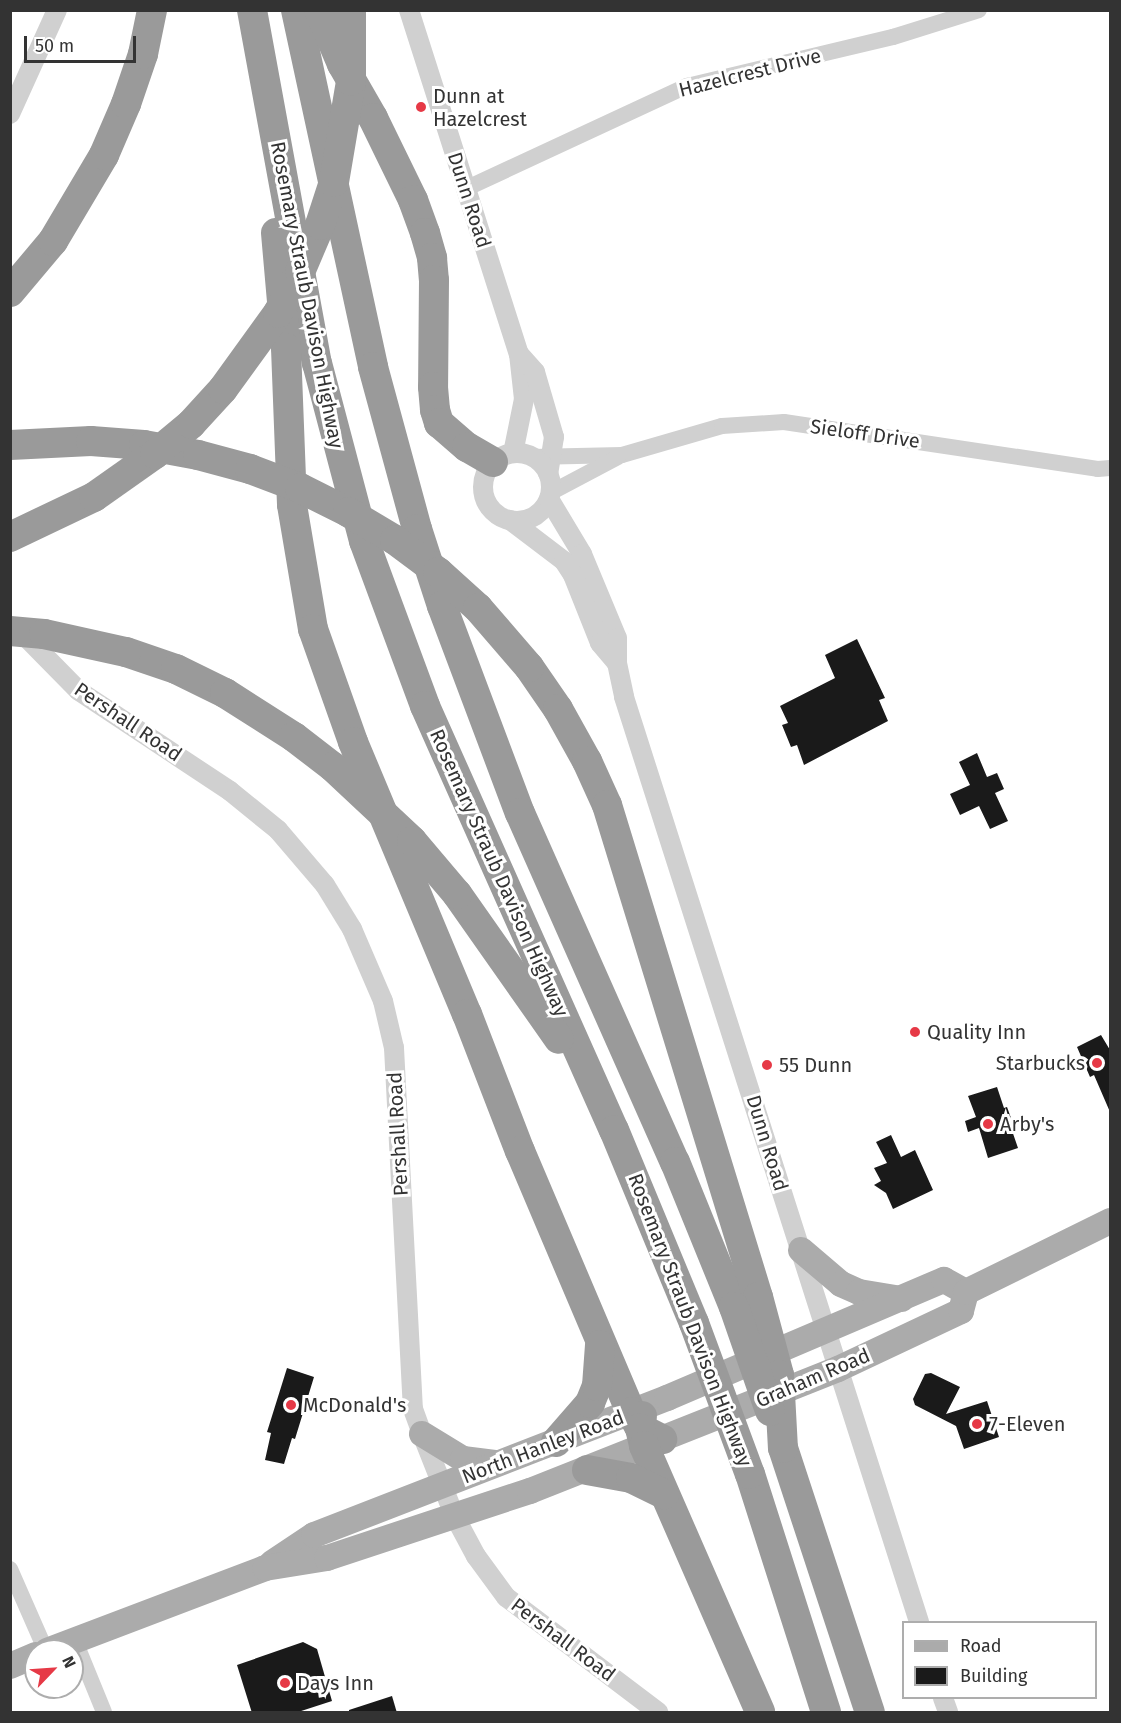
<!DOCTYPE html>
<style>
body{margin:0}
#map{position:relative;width:1121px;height:1723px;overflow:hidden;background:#fff;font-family:"Fira Sans",sans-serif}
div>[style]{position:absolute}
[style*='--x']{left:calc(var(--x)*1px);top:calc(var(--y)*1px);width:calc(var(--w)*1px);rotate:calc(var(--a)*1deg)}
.building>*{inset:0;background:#1a1a1a}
.minor>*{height:16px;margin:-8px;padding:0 8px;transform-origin:8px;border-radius:8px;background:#d0d0d0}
.tertiary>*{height:20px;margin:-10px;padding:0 10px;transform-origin:10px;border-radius:10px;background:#d0d0d0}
.tertiary>.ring{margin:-10px;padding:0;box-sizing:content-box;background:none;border:20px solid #d0d0d0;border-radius:50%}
.primary>*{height:26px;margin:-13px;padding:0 13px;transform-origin:13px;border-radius:13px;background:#ababab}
.motorway>*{height:30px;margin:-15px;padding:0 15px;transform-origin:15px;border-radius:15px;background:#9a9a9a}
.motorway-bridge>*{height:30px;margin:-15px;padding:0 15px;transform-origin:15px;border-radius:15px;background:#9a9a9a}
.dots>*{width:16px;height:16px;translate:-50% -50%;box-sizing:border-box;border:3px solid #fff;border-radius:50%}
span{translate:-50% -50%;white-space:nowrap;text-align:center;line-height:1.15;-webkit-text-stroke:6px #fff;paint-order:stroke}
.street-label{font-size:20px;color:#333}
.poi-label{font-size:20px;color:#333}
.left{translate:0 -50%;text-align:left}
.right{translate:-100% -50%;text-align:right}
.frame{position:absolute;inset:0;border:12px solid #333;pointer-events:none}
.legend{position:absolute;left:902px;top:1621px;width:195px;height:78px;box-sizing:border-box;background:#fff;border:2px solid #adadad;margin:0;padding:8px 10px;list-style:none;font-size:18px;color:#333}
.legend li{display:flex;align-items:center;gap:12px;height:30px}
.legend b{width:30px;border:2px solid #adadad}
.north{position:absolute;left:24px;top:1639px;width:60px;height:60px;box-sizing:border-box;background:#fff;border:2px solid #adadad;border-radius:50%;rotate:65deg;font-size:16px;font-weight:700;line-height:24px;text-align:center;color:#333}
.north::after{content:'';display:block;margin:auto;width:21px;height:27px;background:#e63946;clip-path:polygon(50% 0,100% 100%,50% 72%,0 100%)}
.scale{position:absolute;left:24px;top:36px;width:112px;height:27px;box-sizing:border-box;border:3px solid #333;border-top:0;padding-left:8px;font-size:18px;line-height:21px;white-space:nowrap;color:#333;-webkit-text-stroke:4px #fff;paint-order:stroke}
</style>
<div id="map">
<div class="building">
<i style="clip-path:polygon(857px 639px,885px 698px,879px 700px,888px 721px,804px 765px,797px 745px,791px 747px,782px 725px,788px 723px,780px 706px,835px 678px,825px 655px)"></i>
<i style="clip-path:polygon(977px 753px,987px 777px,997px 773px,1004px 789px,995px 793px,1008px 821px,990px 829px,979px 806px,960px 815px,950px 794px,970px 785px,959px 762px)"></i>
<i style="clip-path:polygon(1101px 1035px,1110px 1050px,1110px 1112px,1094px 1075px,1090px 1077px,1077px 1047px)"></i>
<i style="clip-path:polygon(997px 1087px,1004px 1108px,1007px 1107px,1011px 1118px,1008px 1119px,1018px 1148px,988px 1158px,979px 1128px,968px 1132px,965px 1121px,976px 1117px,968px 1096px)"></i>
<i style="clip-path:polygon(891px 1135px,901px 1157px,915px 1150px,933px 1190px,893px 1209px,886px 1193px,874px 1185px,881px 1181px,874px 1168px,887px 1163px,876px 1142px)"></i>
<i style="clip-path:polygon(287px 1368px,314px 1377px,295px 1439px,292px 1438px,284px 1464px,265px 1460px,271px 1433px,267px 1432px)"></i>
<i style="clip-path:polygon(931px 1373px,960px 1387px,946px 1414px,987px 1401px,999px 1437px,964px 1449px,956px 1426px,915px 1405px,913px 1399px,925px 1374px)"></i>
<i style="clip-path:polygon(303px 1642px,317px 1649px,332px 1701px,295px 1713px,252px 1713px,237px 1665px)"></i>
<i style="clip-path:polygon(392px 1696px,397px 1713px,349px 1713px,349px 1710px)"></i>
</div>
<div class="minor">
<i style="--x:465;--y:189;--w:245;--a:-24.9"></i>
<i style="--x:687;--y:86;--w:212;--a:-13.4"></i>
<i style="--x:893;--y:37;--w:90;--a:-17.4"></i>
<i style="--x:532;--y:457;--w:90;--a:-1.3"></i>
<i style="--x:622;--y:455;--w:104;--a:-16.2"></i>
<i style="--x:722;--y:426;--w:62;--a:-3.7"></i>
<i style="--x:784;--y:422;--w:317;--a:8.5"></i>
<i style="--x:1098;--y:469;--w:12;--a:-5"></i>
<i style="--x:550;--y:493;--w:77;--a:-27.9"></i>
<i style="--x:10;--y:1569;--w:90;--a:66.3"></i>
<i style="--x:75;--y:1641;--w:77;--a:67.8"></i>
</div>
<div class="tertiary">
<i style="--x:409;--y:10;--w:361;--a:72.3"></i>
<i style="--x:519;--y:354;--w:45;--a:83.7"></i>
<i style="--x:524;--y:399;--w:55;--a:101.5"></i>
<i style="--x:10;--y:114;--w:114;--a:-65.7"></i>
<i style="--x:519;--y:354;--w:24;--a:48"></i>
<i style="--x:535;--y:372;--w:68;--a:73.7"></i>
<i style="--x:554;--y:437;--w:37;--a:99"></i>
<i class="ring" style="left:483px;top:453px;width:48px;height:48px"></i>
<i style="--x:549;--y:499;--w:64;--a:59"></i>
<i style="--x:582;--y:554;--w:91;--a:67.4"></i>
<i style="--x:617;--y:638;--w:25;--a:90"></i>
<i style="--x:617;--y:663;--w:35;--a:78"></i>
<i style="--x:624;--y:697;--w:971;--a:72.31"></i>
<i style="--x:510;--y:520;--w:68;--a:37.2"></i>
<i style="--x:564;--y:561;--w:17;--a:57"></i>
<i style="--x:573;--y:575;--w:73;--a:68.3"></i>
<i style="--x:600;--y:643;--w:26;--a:50"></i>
<i style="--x:18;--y:629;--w:87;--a:45.5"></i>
<i style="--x:79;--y:691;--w:181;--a:33.5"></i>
<i style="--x:230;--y:791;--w:62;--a:39.1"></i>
<i style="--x:278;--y:830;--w:72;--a:49.5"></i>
<i style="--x:325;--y:885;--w:52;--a:58.5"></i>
<i style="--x:352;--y:929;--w:78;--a:66.7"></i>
<i style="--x:383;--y:1001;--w:48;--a:76.8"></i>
<i style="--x:394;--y:1048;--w:361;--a:87"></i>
<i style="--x:413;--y:1409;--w:27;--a:70"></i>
<i style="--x:422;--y:1434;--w:87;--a:68.4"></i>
<i style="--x:454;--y:1515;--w:47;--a:61.8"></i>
<i style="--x:476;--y:1556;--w:51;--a:53.8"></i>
<i style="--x:506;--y:1597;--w:191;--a:37.1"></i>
<i style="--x:943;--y:1698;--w:15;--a:70"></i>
</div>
<div class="primary">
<i style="--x:801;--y:1250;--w:52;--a:40.4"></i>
<i style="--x:841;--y:1284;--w:20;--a:24"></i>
<i style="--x:859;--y:1292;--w:43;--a:9.5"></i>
<i style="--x:422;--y:1434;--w:48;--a:31.4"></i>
<i style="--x:463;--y:1459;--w:34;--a:7"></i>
<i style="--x:272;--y:1563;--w:50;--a:-33.7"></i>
<i style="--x:314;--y:1535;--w:379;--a:-21.2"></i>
<i style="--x:667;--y:1398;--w:301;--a:-23.1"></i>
<i style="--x:944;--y:1280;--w:25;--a:29"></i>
<i style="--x:47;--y:1651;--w:233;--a:-20.8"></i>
<i style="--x:265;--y:1568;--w:63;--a:-9.2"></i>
<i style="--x:327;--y:1558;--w:214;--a:-18.3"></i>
<i style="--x:530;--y:1491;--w:331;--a:-21.6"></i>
<i style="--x:838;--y:1369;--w:136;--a:-25.2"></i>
<i style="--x:961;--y:1311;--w:20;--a:-75"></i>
<i style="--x:966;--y:1292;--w:161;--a:-26.2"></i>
<i style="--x:10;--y:1666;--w:28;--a:-23"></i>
</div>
<div class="motorway">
<i style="--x:252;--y:10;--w:359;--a:79.6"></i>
<i style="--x:317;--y:363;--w:184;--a:75.2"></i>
<i style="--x:364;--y:541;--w:176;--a:69.7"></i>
<i style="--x:425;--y:706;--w:464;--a:66"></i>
<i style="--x:614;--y:1130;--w:209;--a:67.5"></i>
<i style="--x:296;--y:10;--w:365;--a:77.8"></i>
<i style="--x:373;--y:367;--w:168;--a:74.8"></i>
<i style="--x:417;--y:529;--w:81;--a:72"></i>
<i style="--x:442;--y:606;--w:221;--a:69.4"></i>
<i style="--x:520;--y:813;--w:382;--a:66.1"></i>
<i style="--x:675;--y:1162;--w:157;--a:67.9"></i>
<i style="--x:319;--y:10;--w:59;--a:66.9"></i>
<i style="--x:342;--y:64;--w:62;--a:60.1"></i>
<i style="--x:373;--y:118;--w:91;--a:64"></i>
<i style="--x:413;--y:200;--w:35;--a:70"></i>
<i style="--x:425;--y:233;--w:26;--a:74"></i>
<i style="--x:432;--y:258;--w:22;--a:85"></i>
<i style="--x:434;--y:280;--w:107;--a:90.5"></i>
<i style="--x:433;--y:387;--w:23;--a:85"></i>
<i style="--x:435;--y:410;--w:14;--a:73"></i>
<i style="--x:439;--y:423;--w:37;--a:41"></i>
<i style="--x:467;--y:447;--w:30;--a:30"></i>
<i style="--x:276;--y:233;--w:115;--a:85"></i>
<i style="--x:286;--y:348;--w:157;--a:87.8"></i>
<i style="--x:292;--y:505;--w:126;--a:80.4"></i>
<i style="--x:313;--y:629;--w:120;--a:70.5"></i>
<i style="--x:353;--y:742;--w:295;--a:67.3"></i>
<i style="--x:467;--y:1014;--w:147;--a:68.9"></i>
<i style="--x:520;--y:1151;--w:284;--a:67"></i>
<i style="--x:631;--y:1412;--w:18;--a:61"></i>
<i style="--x:640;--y:1428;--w:25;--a:27"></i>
<i style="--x:10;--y:292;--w:67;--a:-49.9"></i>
<i style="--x:53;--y:241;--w:100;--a:-59.3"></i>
<i style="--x:104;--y:155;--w:56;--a:-66.7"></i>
<i style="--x:126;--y:104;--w:53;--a:-71.2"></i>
<i style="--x:143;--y:54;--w:45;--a:-78.4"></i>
<i style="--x:126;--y:652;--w:53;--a:18.8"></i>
<i style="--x:176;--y:669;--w:55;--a:26.1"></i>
<i style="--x:225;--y:693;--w:82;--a:32.5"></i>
<i style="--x:294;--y:737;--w:49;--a:37.6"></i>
<i style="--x:529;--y:667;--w:51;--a:55.4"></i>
<i style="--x:558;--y:709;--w:60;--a:60.9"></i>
<i style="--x:587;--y:761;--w:48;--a:65.6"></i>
<i style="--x:607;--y:805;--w:515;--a:72.94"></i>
<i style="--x:457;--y:894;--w:177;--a:54.9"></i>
<i style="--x:642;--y:1416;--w:12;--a:99"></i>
<i style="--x:640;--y:1428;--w:18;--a:77"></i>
<i style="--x:644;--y:1446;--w:290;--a:66.4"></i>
<i style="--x:556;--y:1442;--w:52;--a:-48.9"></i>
<i style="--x:590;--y:1403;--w:18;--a:-68"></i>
<i style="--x:597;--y:1386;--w:41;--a:-85.8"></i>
<i style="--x:783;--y:1448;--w:278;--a:71.8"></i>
<i style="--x:587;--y:1470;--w:45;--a:10.3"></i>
<i style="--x:631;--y:1478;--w:37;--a:26"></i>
<i style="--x:750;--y:1474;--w:250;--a:72.3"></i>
</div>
<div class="motorway-bridge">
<i style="--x:10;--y:445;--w:81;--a:-2.8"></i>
<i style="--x:91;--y:441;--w:53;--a:4.3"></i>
<i style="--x:144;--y:445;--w:55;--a:10.5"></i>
<i style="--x:198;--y:455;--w:54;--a:15.1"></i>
<i style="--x:250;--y:469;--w:53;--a:20.8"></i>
<i style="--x:300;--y:488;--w:54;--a:26.6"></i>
<i style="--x:348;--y:512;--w:55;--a:30.8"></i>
<i style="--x:395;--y:540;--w:54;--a:36.7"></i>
<i style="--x:438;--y:572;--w:54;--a:42"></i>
<i style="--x:478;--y:608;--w:78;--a:49.2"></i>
<i style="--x:10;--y:537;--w:93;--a:-25.5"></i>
<i style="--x:94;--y:497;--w:75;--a:-35.2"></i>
<i style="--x:155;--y:454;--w:47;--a:-39.8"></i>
<i style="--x:191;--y:424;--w:47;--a:-47.6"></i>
<i style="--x:223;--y:389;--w:94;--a:-54.1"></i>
<i style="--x:278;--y:313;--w:47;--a:-61.8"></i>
<i style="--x:300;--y:272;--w:51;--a:-66.9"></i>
<i style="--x:320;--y:225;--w:45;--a:-72"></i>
<i style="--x:334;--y:182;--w:102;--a:-80.4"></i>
<i style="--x:351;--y:81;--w:71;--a:-90"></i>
<i style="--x:10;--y:631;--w:34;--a:5"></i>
<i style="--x:44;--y:634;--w:84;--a:12.4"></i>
<i style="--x:333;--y:767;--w:108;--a:43.1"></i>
<i style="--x:412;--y:841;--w:70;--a:49.7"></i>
<i style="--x:758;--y:1297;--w:81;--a:74.9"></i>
<i style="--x:779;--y:1375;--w:73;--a:86.9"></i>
<i style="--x:734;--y:1307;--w:110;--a:70.9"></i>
<i style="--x:694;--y:1323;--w:161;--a:69.7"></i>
</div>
<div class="dots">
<i style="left:421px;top:107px;background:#e63946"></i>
<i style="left:915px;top:1032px;background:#e63946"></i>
<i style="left:1097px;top:1063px;background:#e63946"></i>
<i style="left:767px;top:1065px;background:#e63946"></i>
<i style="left:988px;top:1124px;background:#e63946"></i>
<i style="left:291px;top:1405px;background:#e63946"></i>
<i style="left:977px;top:1424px;background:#e63946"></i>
<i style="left:285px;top:1683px;background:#e63946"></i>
</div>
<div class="street-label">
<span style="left:750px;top:73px;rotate:-14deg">Hazelcrest Drive</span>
<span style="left:469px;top:200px;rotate:72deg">Dunn Road</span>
<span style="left:307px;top:295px;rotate:79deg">Rosemary Straub Davison Highway</span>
<span style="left:865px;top:434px;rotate:8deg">Sieloff Drive</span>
<span style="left:128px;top:722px;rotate:34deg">Pershall Road</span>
<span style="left:499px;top:873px;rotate:66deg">Rosemary Straub Davison Highway</span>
<span style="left:398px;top:1134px;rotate:-93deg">Pershall Road</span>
<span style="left:767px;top:1143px;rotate:73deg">Dunn Road</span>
<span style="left:690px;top:1320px;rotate:69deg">Rosemary Straub Davison Highway</span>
<span style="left:813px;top:1378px;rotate:-23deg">Graham Road</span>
<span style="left:543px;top:1447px;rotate:-21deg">North Hanley Road</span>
<span style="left:563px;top:1640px;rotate:37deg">Pershall Road</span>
</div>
<div class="poi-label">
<span class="left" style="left:433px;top:108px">Dunn at<br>Hazelcrest</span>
<span class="left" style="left:927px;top:1032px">Quality Inn</span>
<span class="right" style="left:1085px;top:1063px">Starbucks</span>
<span class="left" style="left:779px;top:1065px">55 Dunn</span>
<span class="left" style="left:1000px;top:1124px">Arby's</span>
<span class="left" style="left:303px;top:1405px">McDonald's</span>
<span class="left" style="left:989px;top:1424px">7-Eleven</span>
<span class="left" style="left:297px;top:1683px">Days Inn</span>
</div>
<div class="frame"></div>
<ul class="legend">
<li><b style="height:8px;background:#ababab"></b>Road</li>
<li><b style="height:16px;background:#1a1a1a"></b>Building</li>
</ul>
<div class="north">N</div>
<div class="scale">50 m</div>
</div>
